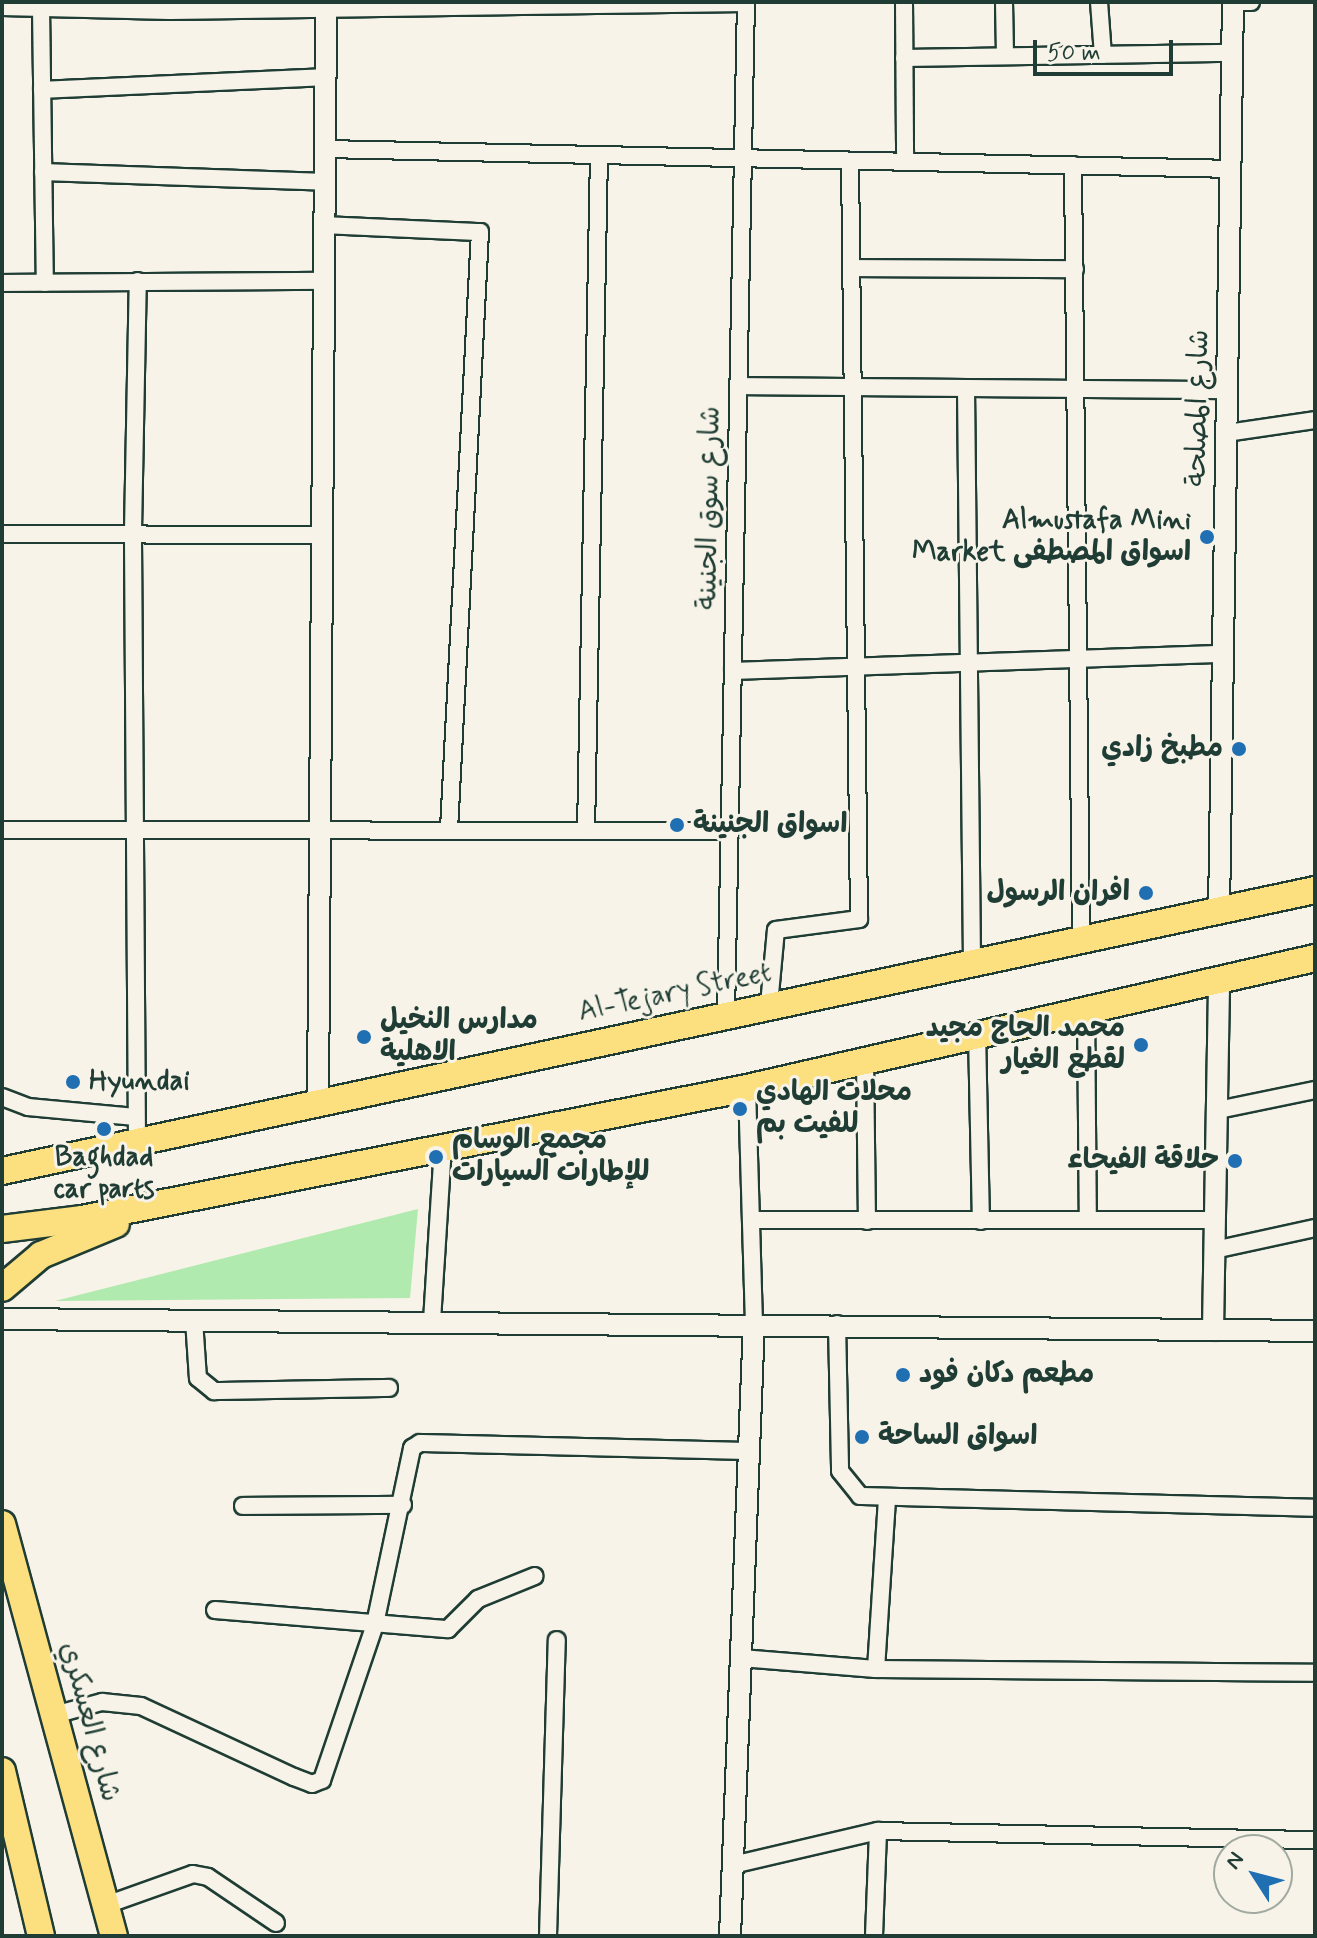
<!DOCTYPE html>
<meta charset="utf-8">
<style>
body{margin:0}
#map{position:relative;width:1317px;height:1938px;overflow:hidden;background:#f7f3e8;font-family:Mynerve,"Playpen Sans Arabic",sans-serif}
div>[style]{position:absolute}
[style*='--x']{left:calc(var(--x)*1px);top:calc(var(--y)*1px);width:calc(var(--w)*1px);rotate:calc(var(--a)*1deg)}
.green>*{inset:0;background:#b1eaae}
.roads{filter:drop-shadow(2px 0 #1f3d34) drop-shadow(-2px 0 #1f3d34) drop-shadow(0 2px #1f3d34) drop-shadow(0 -2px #1f3d34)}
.minor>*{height:16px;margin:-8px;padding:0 8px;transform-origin:8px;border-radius:8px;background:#f7f3e8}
.tertiary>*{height:20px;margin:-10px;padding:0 10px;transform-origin:10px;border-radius:10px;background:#f7f3e8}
.primary>*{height:26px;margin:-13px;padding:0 13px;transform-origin:13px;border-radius:13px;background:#fce080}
.dots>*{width:22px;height:22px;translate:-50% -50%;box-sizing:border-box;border:4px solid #f7f3e8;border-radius:50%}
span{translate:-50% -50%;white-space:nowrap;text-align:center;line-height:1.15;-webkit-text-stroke:6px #f7f3e8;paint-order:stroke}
.street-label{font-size:28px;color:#1f3d34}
.poi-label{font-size:28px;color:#1f3d34;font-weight:700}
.right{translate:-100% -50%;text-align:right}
.left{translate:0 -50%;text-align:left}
.frame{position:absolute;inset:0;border:4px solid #1f3d34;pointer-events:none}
.north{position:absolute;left:1213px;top:1834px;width:80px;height:80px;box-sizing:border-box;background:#f7f3e8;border:2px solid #a1aaa0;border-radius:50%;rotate:306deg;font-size:22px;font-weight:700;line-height:32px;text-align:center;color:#1f3d34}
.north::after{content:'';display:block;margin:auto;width:28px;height:36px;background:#1f6fb2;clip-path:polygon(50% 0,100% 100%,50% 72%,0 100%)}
.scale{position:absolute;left:1033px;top:40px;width:140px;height:36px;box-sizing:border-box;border:4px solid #1f3d34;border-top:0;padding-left:10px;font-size:24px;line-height:28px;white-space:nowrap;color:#1f3d34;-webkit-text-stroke:6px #f7f3e8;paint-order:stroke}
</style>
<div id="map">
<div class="green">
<i style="clip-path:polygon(418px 1209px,410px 1298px,55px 1301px)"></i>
</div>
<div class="roads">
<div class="minor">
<i style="--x:904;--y:2;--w:160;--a:89.6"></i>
<i style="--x:1004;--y:2;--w:54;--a:88.9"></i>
<i style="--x:1099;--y:2;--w:53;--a:85.7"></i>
<i style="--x:1233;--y:2;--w:18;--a:0"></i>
<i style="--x:2;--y:7;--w:168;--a:1.4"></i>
<i style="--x:170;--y:11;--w:576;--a:-0.8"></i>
<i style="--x:41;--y:8;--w:275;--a:89.2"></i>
<i style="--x:904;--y:58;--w:329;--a:-0.9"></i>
<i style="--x:42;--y:90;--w:284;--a:-2.6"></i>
<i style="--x:325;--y:149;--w:906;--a:1.26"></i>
<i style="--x:1073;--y:165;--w:773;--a:89.41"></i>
<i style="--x:43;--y:172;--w:282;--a:2"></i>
<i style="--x:325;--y:225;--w:155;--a:2.6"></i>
<i style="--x:480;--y:232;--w:599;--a:92.97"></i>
<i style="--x:851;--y:268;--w:224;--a:0.3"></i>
<i style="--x:2;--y:283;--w:322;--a:-0.4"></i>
<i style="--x:738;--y:386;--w:489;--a:0.5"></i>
<i style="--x:966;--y:388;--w:571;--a:89.4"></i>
<i style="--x:1227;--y:433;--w:89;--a:-8.4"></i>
<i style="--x:2;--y:534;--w:320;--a:0.2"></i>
<i style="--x:733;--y:671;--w:490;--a:-2"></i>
<i style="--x:2;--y:830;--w:727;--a:0.08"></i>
<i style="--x:586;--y:831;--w:676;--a:-88.9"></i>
<i style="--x:769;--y:1005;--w:75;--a:-84.7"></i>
<i style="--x:776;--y:930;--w:84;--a:-7.5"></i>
<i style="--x:859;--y:919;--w:758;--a:-90.68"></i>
<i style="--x:1086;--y:1007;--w:213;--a:89.5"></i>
<i style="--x:726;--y:1015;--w:1013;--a:-88.87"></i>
<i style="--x:977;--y:1033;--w:188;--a:88.8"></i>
<i style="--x:865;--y:1059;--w:162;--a:89.3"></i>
<i style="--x:747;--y:1088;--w:235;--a:88.3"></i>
<i style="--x:2;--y:1097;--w:28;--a:21"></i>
<i style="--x:28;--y:1107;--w:108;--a:5.3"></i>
<i style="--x:1218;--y:1110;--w:99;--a:-11.7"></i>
<i style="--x:137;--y:1142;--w:611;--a:-90.38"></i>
<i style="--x:133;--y:531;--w:250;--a:-88.9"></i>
<i style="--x:751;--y:1220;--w:464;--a:0"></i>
<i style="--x:1214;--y:1250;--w:103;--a:-12.3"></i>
<i style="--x:194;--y:1320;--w:58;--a:86.1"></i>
<i style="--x:198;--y:1378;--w:21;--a:39"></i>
<i style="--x:214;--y:1391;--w:175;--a:-1"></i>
<i style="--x:432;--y:1321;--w:173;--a:-86.4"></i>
<i style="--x:837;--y:1324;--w:147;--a:88.8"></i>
<i style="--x:840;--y:1471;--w:32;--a:51"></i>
<i style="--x:860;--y:1496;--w:455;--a:1.5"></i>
<i style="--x:243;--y:1506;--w:160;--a:-0.4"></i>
<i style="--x:215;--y:1610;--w:234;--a:4.7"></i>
<i style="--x:448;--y:1629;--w:42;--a:-45"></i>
<i style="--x:478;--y:1599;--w:61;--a:-22"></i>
<i style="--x:741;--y:1658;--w:135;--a:4.7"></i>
<i style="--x:876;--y:1669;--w:439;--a:0.5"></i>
<i style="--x:876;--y:1669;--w:169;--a:-86.3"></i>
<i style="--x:54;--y:1715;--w:50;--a:-15.2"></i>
<i style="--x:102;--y:1702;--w:39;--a:6"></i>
<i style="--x:141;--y:1706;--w:169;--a:24.9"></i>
<i style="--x:294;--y:1777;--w:19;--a:21"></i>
<i style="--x:312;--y:1784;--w:11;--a:-22"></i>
<i style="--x:322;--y:1780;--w:165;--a:-71.2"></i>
<i style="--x:375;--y:1624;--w:180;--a:-78.1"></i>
<i style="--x:412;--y:1448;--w:9;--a:-32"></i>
<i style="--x:420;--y:1443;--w:329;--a:1.4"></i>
<i style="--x:733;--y:1865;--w:149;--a:-13.2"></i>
<i style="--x:878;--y:1831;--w:437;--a:1.2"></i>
<i style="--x:106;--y:1905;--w:92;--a:-19.6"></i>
<i style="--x:193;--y:1874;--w:15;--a:11"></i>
<i style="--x:208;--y:1877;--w:82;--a:34.1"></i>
<i style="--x:548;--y:1936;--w:296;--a:-88.3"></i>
<i style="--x:874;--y:1936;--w:105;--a:-87.8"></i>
</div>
<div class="tertiary">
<i style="--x:1219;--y:911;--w:909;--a:-89.12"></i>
<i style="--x:318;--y:1102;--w:1100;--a:-89.58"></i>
<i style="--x:2;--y:1319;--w:1313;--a:0.52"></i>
<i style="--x:1213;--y:1330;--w:350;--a:-89"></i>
<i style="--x:730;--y:1936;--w:613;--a:-87.76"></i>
</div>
<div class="primary">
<i style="--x:2;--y:1171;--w:1343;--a:-12.08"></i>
<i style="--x:2;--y:1229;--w:81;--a:-7.1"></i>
<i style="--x:82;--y:1219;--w:678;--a:-11.14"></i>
<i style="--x:747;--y:1088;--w:583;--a:-12.89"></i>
<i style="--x:2;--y:1288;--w:51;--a:-40.2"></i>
<i style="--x:41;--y:1255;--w:81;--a:-22.5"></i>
<i style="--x:2;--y:1524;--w:427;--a:74.8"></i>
<i style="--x:2;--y:1771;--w:170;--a:76.7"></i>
</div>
</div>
<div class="dots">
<i style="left:1207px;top:537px;background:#1f6fb2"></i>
<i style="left:1239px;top:749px;background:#1f6fb2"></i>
<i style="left:677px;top:825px;background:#1f6fb2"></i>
<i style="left:1146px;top:893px;background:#1f6fb2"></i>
<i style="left:364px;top:1037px;background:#1f6fb2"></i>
<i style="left:1141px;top:1045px;background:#1f6fb2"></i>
<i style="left:73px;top:1082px;background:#1f6fb2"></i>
<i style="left:740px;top:1109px;background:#1f6fb2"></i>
<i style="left:104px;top:1129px;background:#1f6fb2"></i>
<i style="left:436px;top:1157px;background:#1f6fb2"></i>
<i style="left:1235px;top:1161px;background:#1f6fb2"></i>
<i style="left:903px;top:1375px;background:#1f6fb2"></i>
<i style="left:862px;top:1437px;background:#1f6fb2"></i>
</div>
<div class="street-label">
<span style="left:1199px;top:408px;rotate:-89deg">شارع المصلحة</span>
<span style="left:710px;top:508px;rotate:-89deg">شارع سوق الجنينة</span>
<span style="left:675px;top:993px;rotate:-12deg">Al-Tejary Street</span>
<span style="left:89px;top:1722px;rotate:75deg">شارع العسكري</span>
</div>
<div class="poi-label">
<span class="right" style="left:1191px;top:537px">Almustafa Mini<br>Market اسواق المصطفى</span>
<span class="right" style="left:1223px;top:749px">مطبخ زادي</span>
<span class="left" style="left:693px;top:825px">اسواق الجنينة</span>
<span class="right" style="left:1130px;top:893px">افران الرسول</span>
<span class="left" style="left:380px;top:1037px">مدارس النخيل<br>الاهلية</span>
<span class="right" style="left:1125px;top:1045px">محمد الحاج مجيد<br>لقطع الغيار</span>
<span class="left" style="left:89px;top:1082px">Hyundai</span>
<span class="left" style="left:756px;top:1109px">محلات الهادي<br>للفيت بم</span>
<span class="left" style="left:452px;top:1157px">مجمع الوسام<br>للإطارات السيارات</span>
<span style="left:104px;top:1174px">Baghdad<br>car parts</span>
<span class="right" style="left:1219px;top:1161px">حلاقة الفيحاء</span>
<span class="left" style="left:919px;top:1375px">مطعم دكان فود</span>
<span class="left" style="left:878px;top:1437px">اسواق الساحة</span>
</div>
<div class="frame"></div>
<div class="north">N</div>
<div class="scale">50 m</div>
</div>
